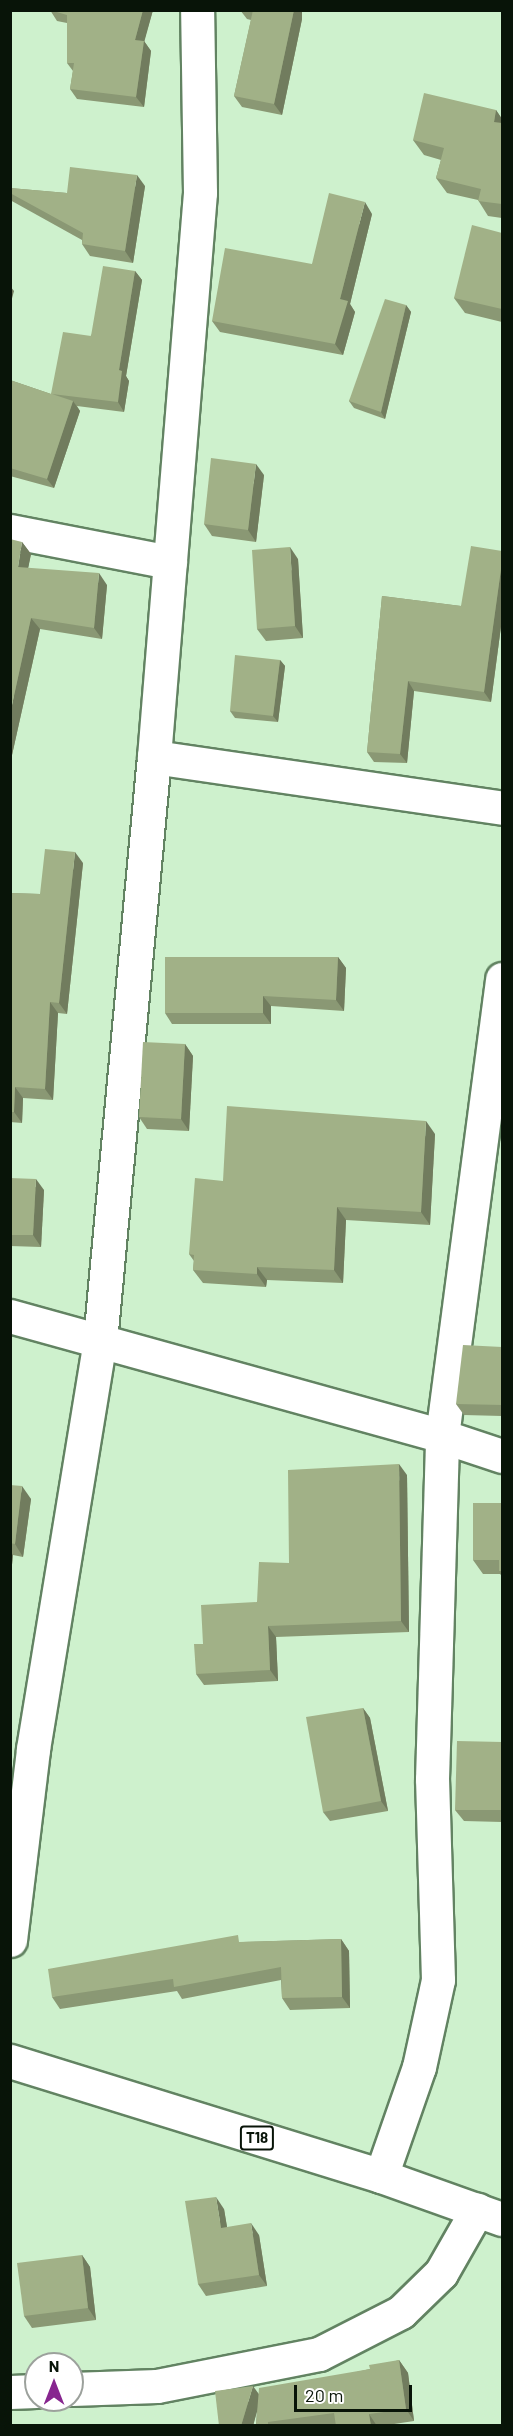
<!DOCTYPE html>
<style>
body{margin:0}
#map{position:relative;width:513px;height:2436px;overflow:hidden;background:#cef1cd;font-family:Barlow,sans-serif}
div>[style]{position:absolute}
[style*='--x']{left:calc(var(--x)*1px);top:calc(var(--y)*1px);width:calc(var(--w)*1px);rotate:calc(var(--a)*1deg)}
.roads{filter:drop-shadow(2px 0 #628362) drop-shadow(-2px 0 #628362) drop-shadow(0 2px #628362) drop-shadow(0 -2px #628362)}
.street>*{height:33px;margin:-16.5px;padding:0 16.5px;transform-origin:16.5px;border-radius:16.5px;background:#fff}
.highway>*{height:33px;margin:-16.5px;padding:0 16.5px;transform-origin:16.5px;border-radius:16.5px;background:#fff}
.wall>*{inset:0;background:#8a9874}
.shaded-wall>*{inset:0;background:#717c5e}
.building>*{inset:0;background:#a1b187}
span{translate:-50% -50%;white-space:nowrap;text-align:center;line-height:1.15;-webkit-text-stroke:4.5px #fff;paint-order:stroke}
.shield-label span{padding:2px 4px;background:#fff;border:2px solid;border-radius:4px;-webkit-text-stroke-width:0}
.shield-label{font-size:15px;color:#081408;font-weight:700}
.frame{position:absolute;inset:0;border:12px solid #081408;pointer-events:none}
.north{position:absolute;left:24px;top:2352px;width:60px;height:60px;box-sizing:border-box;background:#fff;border:2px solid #9ca19c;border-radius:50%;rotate:0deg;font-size:16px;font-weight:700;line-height:24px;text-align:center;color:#081408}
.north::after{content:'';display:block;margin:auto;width:21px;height:27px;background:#87268f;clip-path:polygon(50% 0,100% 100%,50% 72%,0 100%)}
.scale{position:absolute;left:294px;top:2385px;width:118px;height:27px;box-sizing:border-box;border:3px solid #081408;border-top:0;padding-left:8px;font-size:18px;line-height:21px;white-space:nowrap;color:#081408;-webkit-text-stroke:4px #fff;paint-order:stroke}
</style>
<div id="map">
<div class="roads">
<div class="street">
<i style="--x:10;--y:531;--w:163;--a:11"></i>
<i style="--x:154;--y:757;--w:352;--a:8.3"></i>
<i style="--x:10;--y:1316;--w:448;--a:15.5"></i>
<i style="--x:442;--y:1436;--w:63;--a:18.4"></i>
<i style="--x:10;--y:1940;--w:192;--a:-83.1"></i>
<i style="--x:33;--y:1749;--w:413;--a:-80.7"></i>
<i style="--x:100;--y:1341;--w:586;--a:-84.72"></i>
<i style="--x:154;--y:757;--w:566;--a:-85.34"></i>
<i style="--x:200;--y:193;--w:183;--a:-90.9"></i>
<i style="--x:381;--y:2176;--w:115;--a:-70.8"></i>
<i style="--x:419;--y:2067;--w:89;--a:-77.7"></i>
<i style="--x:438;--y:1980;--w:201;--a:-91.7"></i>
<i style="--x:432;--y:1779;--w:343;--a:-88.3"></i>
<i style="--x:442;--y:1436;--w:461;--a:-82.5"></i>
<i style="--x:72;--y:2389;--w:85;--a:-2"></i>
<i style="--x:157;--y:2386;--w:165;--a:-11.2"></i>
<i style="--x:319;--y:2354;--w:92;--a:-27.1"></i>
<i style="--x:401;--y:2312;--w:56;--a:-44.3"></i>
<i style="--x:441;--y:2273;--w:73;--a:-60.3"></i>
<i style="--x:10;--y:2392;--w:26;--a:-2"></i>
</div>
<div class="highway">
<i style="--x:10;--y:2061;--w:388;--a:17.2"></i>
<i style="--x:381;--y:2176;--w:128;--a:19.6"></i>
</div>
</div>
<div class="wall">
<i style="clip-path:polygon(50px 10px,153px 10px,144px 41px,151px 51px,144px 107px,77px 99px,70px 89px,73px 71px,67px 63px,67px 23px,57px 21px)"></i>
<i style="clip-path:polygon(240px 10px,302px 10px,302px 19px,282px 115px,242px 107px,234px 96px,251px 20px,247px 19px)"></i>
<i style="clip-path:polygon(496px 110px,502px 119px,502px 218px,488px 216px,478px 200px,447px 193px,436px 178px,441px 160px,424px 155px,413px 140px)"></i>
<i style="clip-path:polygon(145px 186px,133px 263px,90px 256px,82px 244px,82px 240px,10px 200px,10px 188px,67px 193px)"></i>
<i style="clip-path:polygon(372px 214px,350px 304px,355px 312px,343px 355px,220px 332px,212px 321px,312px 264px)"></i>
<i style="clip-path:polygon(502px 233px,502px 322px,465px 313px,454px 298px)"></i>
<i style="clip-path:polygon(135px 271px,142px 280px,126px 376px,129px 381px,124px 412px,77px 406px,80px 411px,54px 488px,10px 476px,10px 380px,51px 394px)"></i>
<i style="clip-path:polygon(406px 305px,411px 312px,385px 419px,354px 408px,349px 401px)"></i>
<i style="clip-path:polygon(264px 475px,256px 542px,212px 536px,204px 524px)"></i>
<i style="clip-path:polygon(22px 542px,31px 554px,28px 568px,107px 585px,102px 639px,40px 629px,10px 764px)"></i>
<i style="clip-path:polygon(502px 551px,502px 619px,491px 702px,414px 691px,407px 763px,374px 762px,367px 752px,382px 596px,461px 606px)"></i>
<i style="clip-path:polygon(298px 559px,303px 638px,266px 641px,257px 629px)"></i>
<i style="clip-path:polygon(280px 660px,285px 666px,278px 722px,235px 718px,230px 711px)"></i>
<i style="clip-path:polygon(83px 863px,67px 1014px,58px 1013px,53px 1100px,23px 1098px,22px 1123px,10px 1122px,10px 893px,40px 894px)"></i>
<i style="clip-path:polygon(338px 957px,346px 968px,344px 1011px,271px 1006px,271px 1024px,172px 1024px,165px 1013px)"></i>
<i style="clip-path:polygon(185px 1044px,193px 1056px,189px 1131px,147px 1129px,139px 1117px)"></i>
<i style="clip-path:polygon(435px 1134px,430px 1225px,346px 1220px,343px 1283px,267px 1280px,266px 1287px,203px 1283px,193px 1270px,194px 1261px,189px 1254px,223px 1181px)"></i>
<i style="clip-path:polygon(10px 1178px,44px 1190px,41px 1247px,10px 1246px)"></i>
<i style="clip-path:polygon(502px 1347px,502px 1416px,464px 1415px,456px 1404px)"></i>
<i style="clip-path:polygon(407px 1475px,409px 1632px,276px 1637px,278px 1681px,204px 1685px,196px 1674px,203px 1644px,257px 1602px,289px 1563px)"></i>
<i style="clip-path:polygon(10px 1485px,31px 1499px,23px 1557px,13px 1555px,10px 1584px)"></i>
<i style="clip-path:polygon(502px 1503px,502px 1576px,500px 1574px,483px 1574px,473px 1560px)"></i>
<i style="clip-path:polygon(363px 1708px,370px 1718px,388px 1811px,330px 1821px,323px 1812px)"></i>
<i style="clip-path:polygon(502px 1742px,502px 1822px,464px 1821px,455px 1810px)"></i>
<i style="clip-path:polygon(341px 1939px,349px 1951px,350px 2008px,290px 2010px,282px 1998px,281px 1980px,182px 1999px,177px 1991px,60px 2009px,52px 1997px,243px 1942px)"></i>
<i style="clip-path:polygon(224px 2209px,227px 2227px,259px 2235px,267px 2286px,206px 2296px,198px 2284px)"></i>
<i style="clip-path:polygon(82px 2255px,90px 2267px,96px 2320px,32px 2328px,24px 2316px)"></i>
<i style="clip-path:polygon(399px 2360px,408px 2373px,414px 2421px,381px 2426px,256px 2426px,257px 2410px,253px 2426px,219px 2426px,258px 2394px,370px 2369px)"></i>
</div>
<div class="shaded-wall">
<i style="clip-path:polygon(143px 10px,153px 10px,142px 50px,135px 40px)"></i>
<i style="clip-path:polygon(294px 10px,302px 10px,302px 19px,282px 115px,274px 104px)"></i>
<i style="clip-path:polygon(144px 41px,151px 51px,144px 107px,136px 97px)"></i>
<i style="clip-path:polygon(496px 110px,502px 119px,502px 134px,494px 122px)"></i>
<i style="clip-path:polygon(137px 175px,145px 186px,133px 263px,125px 251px)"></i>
<i style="clip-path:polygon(365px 202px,372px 214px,350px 304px,355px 312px,343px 355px,335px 344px,340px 299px)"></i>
<i style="clip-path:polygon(135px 271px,142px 280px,126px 376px,129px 381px,124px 412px,118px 402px,119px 370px)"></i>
<i style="clip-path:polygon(10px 286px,14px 291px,10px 306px)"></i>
<i style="clip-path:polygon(406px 305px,411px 312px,385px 419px,381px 412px)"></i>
<i style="clip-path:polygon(73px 401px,80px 411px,54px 488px,47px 479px)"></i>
<i style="clip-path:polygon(256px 464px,264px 475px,256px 542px,248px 530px)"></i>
<i style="clip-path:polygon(22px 542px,31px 554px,26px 579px,18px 567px)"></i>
<i style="clip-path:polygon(290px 547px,298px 559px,303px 638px,295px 626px)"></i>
<i style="clip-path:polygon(502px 562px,502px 619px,491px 702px,484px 692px)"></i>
<i style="clip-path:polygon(99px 573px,107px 585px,102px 639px,94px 628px)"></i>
<i style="clip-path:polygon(31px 618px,40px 629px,10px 764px,10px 714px)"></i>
<i style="clip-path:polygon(280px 660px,285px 666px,278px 722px,273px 716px)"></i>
<i style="clip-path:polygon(408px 681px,414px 691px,407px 763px,400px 754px)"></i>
<i style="clip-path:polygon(75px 852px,83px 863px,67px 1014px,59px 1003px)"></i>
<i style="clip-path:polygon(338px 957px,346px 968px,344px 1011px,336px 1000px)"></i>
<i style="clip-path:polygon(263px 996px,271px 1006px,271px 1024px,263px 1013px)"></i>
<i style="clip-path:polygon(50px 1002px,58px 1013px,53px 1100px,45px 1089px)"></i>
<i style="clip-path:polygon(185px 1044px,193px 1056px,189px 1131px,181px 1119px)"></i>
<i style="clip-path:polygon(15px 1087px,23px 1098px,22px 1123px,14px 1112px)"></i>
<i style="clip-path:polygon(426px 1121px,435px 1134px,430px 1225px,421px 1212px)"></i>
<i style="clip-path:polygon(36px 1179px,44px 1190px,41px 1247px,33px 1235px)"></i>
<i style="clip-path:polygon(337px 1207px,346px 1220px,343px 1283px,334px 1270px)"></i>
<i style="clip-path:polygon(257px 1267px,267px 1280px,266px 1287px,257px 1274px)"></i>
<i style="clip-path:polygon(399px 1464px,407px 1475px,409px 1632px,401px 1621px)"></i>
<i style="clip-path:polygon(22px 1486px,31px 1499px,23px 1557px,15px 1544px)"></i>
<i style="clip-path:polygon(10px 1551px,13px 1555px,10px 1584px)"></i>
<i style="clip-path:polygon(268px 1626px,276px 1637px,278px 1681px,270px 1670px)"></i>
<i style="clip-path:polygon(363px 1708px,370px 1718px,388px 1811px,381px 1801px)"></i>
<i style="clip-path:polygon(341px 1939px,349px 1951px,350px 2008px,342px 1997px)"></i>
<i style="clip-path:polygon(216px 2197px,224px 2209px,229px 2239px,221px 2228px)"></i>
<i style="clip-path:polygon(251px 2223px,259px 2235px,267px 2286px,259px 2275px)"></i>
<i style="clip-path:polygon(82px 2255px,90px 2267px,96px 2320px,88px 2308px)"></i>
<i style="clip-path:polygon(399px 2360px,408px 2373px,414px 2421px,406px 2409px)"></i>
<i style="clip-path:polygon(253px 2386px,261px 2397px,253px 2426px,241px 2426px)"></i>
<i style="clip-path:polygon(369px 2414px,377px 2426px,371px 2426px)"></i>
</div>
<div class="building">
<i style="clip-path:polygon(143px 10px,135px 40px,144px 41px,136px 97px,70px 89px,74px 63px,67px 63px,67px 15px,50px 10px)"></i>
<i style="clip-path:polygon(253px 10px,294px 10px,274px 104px,234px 96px)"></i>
<i style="clip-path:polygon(424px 93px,496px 110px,494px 122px,502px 123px,502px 204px,478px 201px,481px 189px,436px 178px,444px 148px,413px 140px)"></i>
<i style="clip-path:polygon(70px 167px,137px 175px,125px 251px,82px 244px,83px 233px,10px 193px,10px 188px,67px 193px)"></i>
<i style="clip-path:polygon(329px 193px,365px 202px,340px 299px,348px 301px,335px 344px,212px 321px,225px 248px,312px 264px)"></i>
<i style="clip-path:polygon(472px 225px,502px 233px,502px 309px,454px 298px)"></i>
<i style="clip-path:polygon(103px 266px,135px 271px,119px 370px,122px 371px,118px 402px,52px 394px,73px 401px,47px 479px,10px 468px,10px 380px,51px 394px,63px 332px,91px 336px)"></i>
<i style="clip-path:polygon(385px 299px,406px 305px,381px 412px,349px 401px)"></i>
<i style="clip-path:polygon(211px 458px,256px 464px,248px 530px,204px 524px)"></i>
<i style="clip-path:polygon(10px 539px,22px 542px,18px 567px,99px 573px,94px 628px,31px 618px,10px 714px)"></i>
<i style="clip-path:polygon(471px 546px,502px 551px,502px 562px,484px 692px,408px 681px,400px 754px,367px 752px,382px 596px,461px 606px)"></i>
<i style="clip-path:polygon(290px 547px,295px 626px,257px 629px,252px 550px)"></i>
<i style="clip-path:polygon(235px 655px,280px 660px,273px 716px,230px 711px)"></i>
<i style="clip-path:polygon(45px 849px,75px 852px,59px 1003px,50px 1002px,45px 1089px,15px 1087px,14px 1112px,10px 1112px,10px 893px,40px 894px)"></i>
<i style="clip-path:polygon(165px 957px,338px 957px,336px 1000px,263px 996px,263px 1013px,165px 1013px)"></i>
<i style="clip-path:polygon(143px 1042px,185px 1044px,181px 1119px,139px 1117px)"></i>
<i style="clip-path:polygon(227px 1106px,426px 1121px,421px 1212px,337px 1207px,334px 1270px,257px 1267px,257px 1274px,193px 1270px,194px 1255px,189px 1254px,195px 1178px,223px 1181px)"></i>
<i style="clip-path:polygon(10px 1178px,36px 1179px,33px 1235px,10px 1235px)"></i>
<i style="clip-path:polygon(463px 1345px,502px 1347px,502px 1405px,456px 1404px)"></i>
<i style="clip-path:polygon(399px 1464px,401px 1621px,268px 1626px,270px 1670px,196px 1674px,194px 1644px,203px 1644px,201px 1605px,257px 1602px,259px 1562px,289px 1563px,288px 1470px)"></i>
<i style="clip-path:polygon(10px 1485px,22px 1486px,15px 1544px,10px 1543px)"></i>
<i style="clip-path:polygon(473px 1503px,502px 1503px,502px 1571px,499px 1571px,499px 1560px,473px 1560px)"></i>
<i style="clip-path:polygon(363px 1708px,381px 1801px,323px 1812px,306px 1717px)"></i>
<i style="clip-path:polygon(457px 1741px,502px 1742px,502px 1810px,455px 1810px)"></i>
<i style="clip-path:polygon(238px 1935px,239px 1942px,341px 1939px,342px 1997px,282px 1998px,281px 1967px,174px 1987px,173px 1979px,52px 1997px,48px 1969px)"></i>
<i style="clip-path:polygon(216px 2197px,221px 2228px,251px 2223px,259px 2275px,198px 2284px,185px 2201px)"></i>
<i style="clip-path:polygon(82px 2255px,88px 2308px,24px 2316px,17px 2263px)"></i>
<i style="clip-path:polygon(399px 2360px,406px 2409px,369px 2414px,371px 2426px,336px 2426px,334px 2413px,268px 2422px,268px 2426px,256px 2426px,259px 2388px,370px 2369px,369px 2365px)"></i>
<i style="clip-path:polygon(253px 2386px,241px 2426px,219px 2426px,215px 2391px)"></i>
</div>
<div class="shield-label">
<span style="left:257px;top:2138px">T18</span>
</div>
<div class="frame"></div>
<div class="north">N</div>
<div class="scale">20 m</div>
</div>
